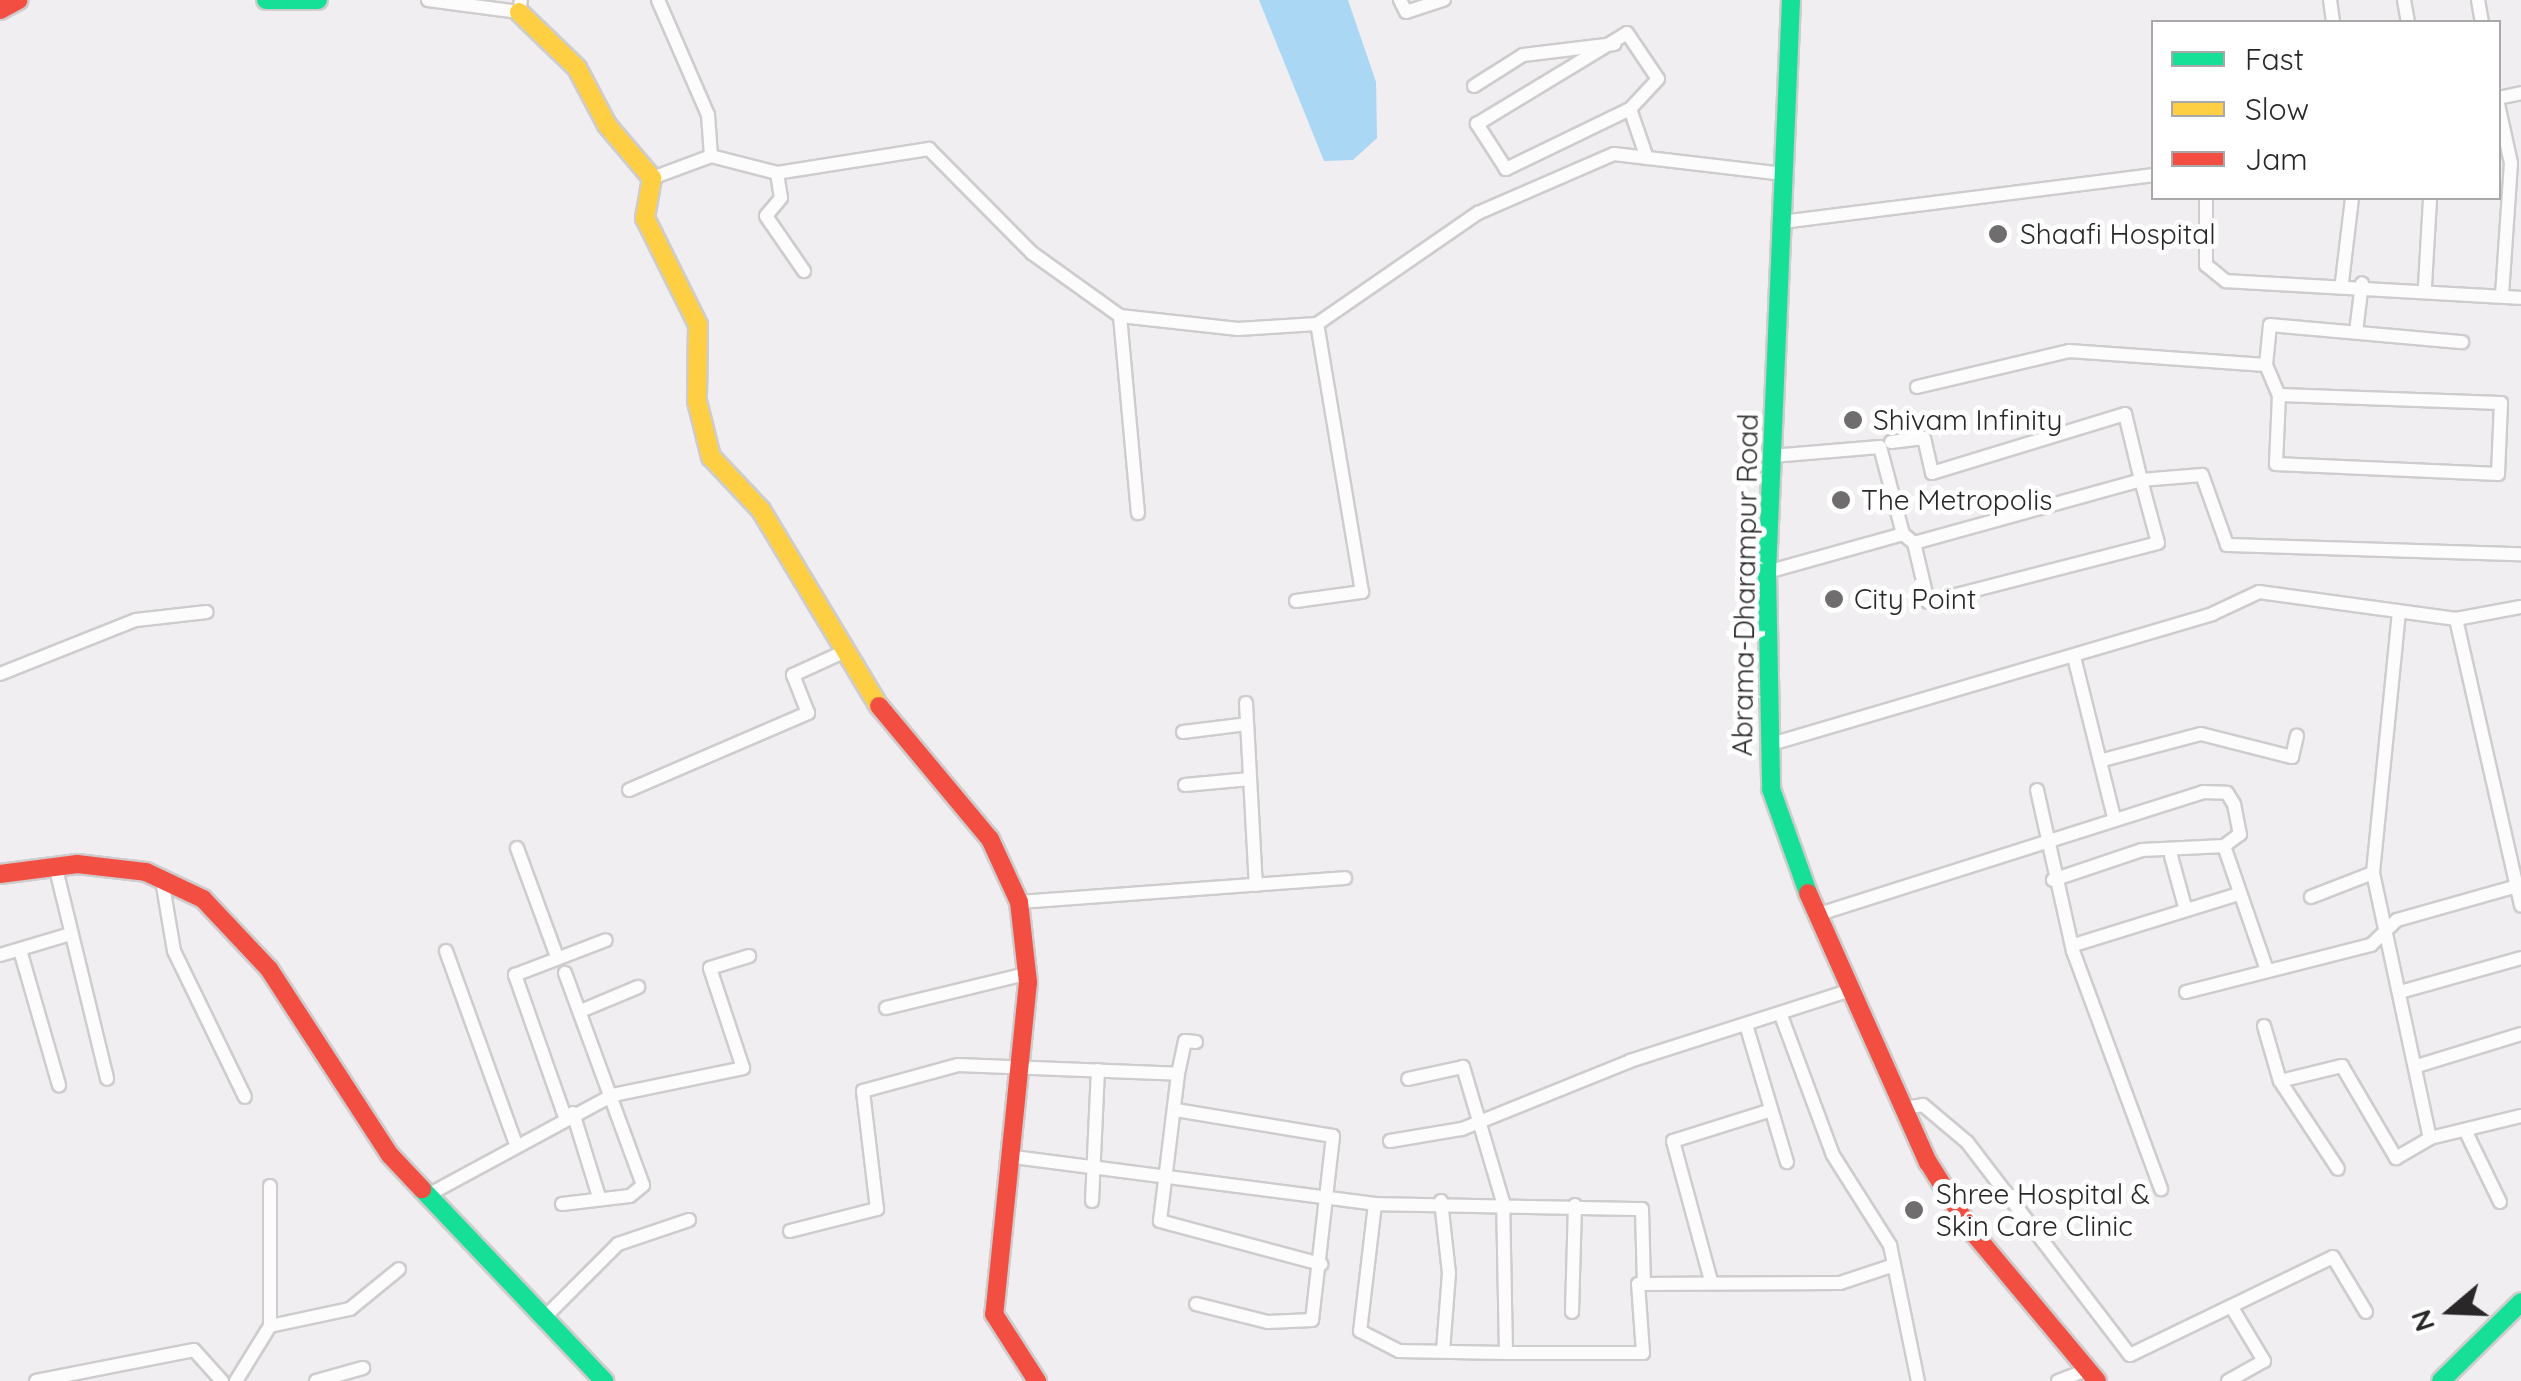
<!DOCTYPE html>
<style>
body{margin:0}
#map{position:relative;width:2521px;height:1381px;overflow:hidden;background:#f0eef0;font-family:Quicksand,sans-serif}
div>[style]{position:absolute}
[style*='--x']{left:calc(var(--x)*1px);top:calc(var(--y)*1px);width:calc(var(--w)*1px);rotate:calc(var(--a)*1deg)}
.water>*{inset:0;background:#a9d7f4}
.roads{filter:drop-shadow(2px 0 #cecccd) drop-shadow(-2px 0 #cecccd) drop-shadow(0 2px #cecccd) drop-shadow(0 -2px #cecccd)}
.street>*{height:12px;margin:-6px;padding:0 6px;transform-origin:6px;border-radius:6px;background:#fdfcfd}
.fast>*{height:18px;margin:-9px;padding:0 9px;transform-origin:9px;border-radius:9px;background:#16e098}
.slow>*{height:18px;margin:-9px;padding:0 9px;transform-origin:9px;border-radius:9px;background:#ffcf43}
.jam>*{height:18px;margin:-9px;padding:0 9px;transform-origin:9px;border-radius:9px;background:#f24e42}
.dots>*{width:28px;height:28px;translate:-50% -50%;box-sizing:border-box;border:5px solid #fff;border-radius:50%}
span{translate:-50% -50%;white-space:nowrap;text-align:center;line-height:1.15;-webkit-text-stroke:10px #fff;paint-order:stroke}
.poi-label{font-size:28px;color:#292728}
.left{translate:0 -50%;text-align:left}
.street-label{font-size:28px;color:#292728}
.legend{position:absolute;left:2151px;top:20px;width:350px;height:180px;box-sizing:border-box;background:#fff;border:2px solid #a9a9a9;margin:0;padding:12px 18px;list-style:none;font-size:30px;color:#292728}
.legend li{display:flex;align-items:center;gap:20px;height:50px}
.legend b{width:50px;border:2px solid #a9a9a9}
.north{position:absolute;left:2401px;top:1261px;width:100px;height:100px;-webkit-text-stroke:8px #fff;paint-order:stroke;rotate:251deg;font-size:28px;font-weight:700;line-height:40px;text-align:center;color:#292728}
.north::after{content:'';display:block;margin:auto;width:35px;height:45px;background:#292728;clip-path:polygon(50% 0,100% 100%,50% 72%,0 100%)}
</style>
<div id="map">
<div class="water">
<i style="clip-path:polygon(1259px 0,1348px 0,1376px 82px,1377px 138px,1353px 160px,1324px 161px)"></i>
</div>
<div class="roads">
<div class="street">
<i style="--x:428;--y:0;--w:92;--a:7.5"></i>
<i style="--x:519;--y:12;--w:12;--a:-81"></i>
<i style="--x:658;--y:0;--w:125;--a:66.5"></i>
<i style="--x:708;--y:115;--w:41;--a:85.8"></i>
<i style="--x:1400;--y:0;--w:13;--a:63"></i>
<i style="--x:1406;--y:12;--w:40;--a:-18"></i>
<i style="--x:2330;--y:0;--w:22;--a:82"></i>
<i style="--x:2404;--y:0;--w:22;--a:80"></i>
<i style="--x:2478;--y:0;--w:22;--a:80"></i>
<i style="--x:1474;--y:86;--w:58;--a:-32.3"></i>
<i style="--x:1523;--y:55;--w:92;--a:-6.9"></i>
<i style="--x:2498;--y:98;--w:24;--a:-12"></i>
<i style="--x:2498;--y:104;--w:60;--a:77.6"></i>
<i style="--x:2511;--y:163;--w:133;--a:93.9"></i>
<i style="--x:1630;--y:109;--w:138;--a:154.2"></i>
<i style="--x:1506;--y:169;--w:54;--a:-122.8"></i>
<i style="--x:1477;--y:124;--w:175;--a:-31.2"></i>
<i style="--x:1627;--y:33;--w:55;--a:56"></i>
<i style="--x:1658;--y:79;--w:41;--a:133"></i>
<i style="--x:1630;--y:109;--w:52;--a:70.9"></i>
<i style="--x:777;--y:173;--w:25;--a:81"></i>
<i style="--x:781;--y:198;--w:23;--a:130"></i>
<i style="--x:766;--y:216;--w:67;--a:55.4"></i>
<i style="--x:652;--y:178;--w:63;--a:-20.4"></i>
<i style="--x:711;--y:156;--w:68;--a:14.4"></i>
<i style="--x:777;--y:173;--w:154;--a:-9"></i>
<i style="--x:929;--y:149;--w:146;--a:45.3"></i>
<i style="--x:1032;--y:253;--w:108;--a:35.6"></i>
<i style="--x:1120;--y:316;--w:119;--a:6.3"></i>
<i style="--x:1238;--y:329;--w:79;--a:-3.6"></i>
<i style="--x:1317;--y:324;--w:196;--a:-34.6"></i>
<i style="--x:1478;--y:213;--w:148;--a:-23.5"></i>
<i style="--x:1614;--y:154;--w:171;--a:6.7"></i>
<i style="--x:2206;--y:198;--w:67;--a:90"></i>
<i style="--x:2206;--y:265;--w:26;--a:39"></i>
<i style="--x:2226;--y:281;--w:295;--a:3.3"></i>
<i style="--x:1782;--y:222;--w:375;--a:-7.2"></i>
<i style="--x:2342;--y:282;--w:85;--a:-83.2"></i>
<i style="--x:2425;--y:286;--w:88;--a:-86.7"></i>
<i style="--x:1120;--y:316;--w:198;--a:84.8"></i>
<i style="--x:2356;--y:332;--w:49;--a:-83"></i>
<i style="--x:2266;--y:365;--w:40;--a:-84.3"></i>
<i style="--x:2270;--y:325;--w:193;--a:5.1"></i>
<i style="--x:1917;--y:387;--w:156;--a:-13.3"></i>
<i style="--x:2069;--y:351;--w:197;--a:4.1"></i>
<i style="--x:2266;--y:365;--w:33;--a:67"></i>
<i style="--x:2279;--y:395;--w:69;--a:92.5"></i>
<i style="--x:2276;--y:464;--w:222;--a:2.6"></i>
<i style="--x:2498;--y:474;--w:71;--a:-87.6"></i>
<i style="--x:2501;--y:403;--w:222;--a:-177.9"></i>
<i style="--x:1891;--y:442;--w:33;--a:-7"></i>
<i style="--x:1924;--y:438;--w:36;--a:77"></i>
<i style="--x:1932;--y:473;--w:202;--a:-17"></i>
<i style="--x:2125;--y:414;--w:68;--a:76.4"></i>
<i style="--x:2141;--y:480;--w:61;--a:-4.7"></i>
<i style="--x:2202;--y:475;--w:74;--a:70.3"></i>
<i style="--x:2227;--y:545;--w:294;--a:1.8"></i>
<i style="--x:1772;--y:456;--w:108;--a:-4.8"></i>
<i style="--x:1880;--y:447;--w:90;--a:75.2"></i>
<i style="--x:1903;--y:534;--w:14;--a:39"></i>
<i style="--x:1914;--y:543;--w:236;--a:-15.5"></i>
<i style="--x:2141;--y:480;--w:65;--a:74.9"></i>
<i style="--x:2158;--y:543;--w:237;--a:165.6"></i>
<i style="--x:1928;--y:602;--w:61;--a:-103.3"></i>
<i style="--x:1767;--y:572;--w:141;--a:-15.6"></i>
<i style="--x:1296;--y:601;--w:67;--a:-7.8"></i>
<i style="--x:1362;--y:592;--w:272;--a:-99.5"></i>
<i style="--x:2399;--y:612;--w:262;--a:95.7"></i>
<i style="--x:2373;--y:873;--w:271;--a:77.9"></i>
<i style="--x:2456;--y:619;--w:294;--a:77.2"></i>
<i style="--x:2074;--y:657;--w:165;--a:76"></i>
<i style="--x:0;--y:674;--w:146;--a:-21.7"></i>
<i style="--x:136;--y:620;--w:71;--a:-6.4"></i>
<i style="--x:1246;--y:703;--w:182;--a:86.9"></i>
<i style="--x:1183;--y:732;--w:64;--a:-7.1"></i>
<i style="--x:1768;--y:745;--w:463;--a:-16.4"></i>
<i style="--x:2212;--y:614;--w:52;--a:-25.1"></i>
<i style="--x:2259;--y:592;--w:199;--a:7.8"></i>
<i style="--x:2456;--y:619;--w:66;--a:-10.5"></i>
<i style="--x:2103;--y:760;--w:101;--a:-14.9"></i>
<i style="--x:2201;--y:734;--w:94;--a:14.2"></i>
<i style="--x:2292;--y:757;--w:22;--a:-77"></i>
<i style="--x:1185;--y:785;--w:65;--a:-5.3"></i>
<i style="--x:629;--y:790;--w:195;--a:-23.3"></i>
<i style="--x:808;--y:713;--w:41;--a:-111.5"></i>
<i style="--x:793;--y:675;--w:53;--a:-24.6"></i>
<i style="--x:2037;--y:790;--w:165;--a:77.4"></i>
<i style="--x:2073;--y:951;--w:254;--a:69.7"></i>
<i style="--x:2224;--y:846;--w:128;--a:70.9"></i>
<i style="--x:517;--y:848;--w:116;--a:69.8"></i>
<i style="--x:2171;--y:856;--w:53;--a:74.6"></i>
<i style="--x:55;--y:865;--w:220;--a:76.3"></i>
<i style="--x:162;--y:880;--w:72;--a:80.4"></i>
<i style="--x:174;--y:951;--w:162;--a:64.1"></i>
<i style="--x:2311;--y:897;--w:66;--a:-21.2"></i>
<i style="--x:1019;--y:902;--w:327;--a:-4.2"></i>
<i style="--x:1816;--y:915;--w:406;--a:-17.6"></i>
<i style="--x:2203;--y:792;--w:24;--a:2"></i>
<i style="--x:2227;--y:793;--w:13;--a:58"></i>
<i style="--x:2234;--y:804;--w:31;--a:79"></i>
<i style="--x:2240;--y:834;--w:20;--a:143"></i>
<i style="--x:2224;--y:846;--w:82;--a:177.2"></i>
<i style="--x:2142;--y:850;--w:94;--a:161.4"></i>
<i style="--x:2074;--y:945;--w:173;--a:-17.2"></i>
<i style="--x:20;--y:950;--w:141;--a:73.9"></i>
<i style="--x:446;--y:951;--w:203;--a:70.1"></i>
<i style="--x:0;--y:955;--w:70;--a:-16.6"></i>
<i style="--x:2186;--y:992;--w:191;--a:-14.3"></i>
<i style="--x:2371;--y:945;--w:36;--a:-44"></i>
<i style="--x:2397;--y:920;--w:125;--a:-15.8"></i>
<i style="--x:2400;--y:992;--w:126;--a:-15.7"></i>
<i style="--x:886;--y:1008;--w:144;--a:-13.7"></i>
<i style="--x:581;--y:1011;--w:62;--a:-22.8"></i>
<i style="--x:1782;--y:1018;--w:146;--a:69.6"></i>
<i style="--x:1833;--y:1155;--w:107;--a:57.7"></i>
<i style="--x:1890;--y:1245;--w:139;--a:78.4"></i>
<i style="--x:2264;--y:1026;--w:57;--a:73.8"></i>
<i style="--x:2280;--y:1081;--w:105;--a:56.6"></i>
<i style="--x:1747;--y:1028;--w:140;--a:73.4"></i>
<i style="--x:1196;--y:1042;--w:11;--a:-175"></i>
<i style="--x:1185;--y:1041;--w:34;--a:102"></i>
<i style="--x:1178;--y:1074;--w:148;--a:97"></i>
<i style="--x:1160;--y:1221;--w:167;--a:15"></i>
<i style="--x:2417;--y:1066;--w:109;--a:-17.1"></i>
<i style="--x:2280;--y:1081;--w:64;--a:-13.6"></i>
<i style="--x:2342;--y:1066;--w:107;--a:59.6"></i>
<i style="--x:2396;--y:1158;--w:39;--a:-30"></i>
<i style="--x:2430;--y:1138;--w:94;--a:-13.6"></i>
<i style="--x:1902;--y:1108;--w:21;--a:-8"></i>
<i style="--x:1923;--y:1105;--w:57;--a:40.1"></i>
<i style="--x:1967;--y:1142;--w:268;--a:52.6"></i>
<i style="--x:2130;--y:1355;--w:225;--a:-25.8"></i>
<i style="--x:2333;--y:1257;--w:64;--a:59"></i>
<i style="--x:1176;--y:1110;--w:159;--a:9.4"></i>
<i style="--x:1333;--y:1136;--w:185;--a:96.5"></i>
<i style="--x:1312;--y:1320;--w:44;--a:177.4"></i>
<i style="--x:1268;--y:1322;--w:74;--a:-166"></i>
<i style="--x:573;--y:1113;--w:88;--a:72.8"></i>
<i style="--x:565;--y:1117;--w:151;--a:-109.4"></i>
<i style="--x:515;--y:975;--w:97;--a:-21"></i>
<i style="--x:2465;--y:1130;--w:80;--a:64.1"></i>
<i style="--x:1390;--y:1141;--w:73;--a:-9.5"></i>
<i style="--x:1462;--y:1129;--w:181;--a:-22"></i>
<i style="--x:1630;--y:1061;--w:229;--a:-17.8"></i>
<i style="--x:1014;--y:1157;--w:364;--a:7.4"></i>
<i style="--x:1375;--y:1204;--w:267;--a:1.1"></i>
<i style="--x:1642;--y:1209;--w:75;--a:88.5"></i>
<i style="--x:270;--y:1186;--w:140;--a:90"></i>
<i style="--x:426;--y:1196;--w:213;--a:-28.4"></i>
<i style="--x:613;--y:1095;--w:133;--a:-11.7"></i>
<i style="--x:743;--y:1068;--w:105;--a:-108.3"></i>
<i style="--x:710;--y:968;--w:41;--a:-17.1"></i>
<i style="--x:1092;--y:1201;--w:131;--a:-87.4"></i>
<i style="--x:1441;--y:1201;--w:72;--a:83.7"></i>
<i style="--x:1449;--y:1273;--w:78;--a:94.4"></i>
<i style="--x:562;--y:1204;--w:68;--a:-6.7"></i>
<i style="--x:630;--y:1196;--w:17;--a:-40"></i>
<i style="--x:643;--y:1185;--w:226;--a:-110.2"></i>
<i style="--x:1375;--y:1204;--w:128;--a:96.7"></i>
<i style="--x:1360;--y:1331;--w:44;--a:27.1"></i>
<i style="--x:1399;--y:1351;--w:107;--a:1.1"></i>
<i style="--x:1506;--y:1353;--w:151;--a:-91.1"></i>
<i style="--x:1503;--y:1202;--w:141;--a:-106.5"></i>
<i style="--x:1463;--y:1067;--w:56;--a:167.7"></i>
<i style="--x:790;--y:1231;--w:90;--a:-14.2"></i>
<i style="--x:877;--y:1209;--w:119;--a:-96.8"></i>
<i style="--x:863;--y:1091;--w:98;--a:-15.3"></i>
<i style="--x:958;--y:1065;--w:220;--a:2.3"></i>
<i style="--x:1711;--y:1281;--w:145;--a:-105.2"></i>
<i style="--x:1673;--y:1141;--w:100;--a:-17.5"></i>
<i style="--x:1572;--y:1312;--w:107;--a:-88.4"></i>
<i style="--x:546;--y:1316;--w:102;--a:-45"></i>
<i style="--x:618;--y:1244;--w:75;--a:-18.7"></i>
<i style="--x:1506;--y:1353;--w:137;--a:0"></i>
<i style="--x:1643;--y:1353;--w:69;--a:-94.1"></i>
<i style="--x:1638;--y:1284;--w:202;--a:-0.3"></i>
<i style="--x:1840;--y:1283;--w:54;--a:-18.4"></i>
<i style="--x:36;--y:1381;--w:161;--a:-11.1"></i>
<i style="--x:194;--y:1350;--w:42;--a:47.9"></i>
<i style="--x:236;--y:1381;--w:65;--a:-58.3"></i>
<i style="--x:270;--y:1326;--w:82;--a:-12"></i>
<i style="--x:350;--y:1309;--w:63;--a:-39.2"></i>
<i style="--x:316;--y:1381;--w:49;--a:-15.5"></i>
<i style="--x:2058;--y:1381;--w:30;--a:-21"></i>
<i style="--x:2228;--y:1381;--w:41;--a:-29.1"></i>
<i style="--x:2264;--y:1361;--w:64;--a:-121"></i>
</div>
<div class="fast">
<i style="--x:266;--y:0;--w:52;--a:0"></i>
<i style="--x:1791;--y:0;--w:573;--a:92.4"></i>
<i style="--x:1767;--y:572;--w:217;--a:88.9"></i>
<i style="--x:1771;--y:789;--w:110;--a:70.4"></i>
<i style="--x:422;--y:1189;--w:265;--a:46.5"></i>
<i style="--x:2441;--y:1381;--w:112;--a:-44.6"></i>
</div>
<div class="slow">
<i style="--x:519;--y:12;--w:81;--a:44"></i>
<i style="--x:577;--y:68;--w:64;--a:62.2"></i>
<i style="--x:607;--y:125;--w:70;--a:49.7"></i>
<i style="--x:652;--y:178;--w:41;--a:99.9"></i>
<i style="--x:645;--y:218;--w:119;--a:63.6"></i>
<i style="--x:698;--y:325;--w:76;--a:90.8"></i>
<i style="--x:697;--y:401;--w:58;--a:76"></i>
<i style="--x:711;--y:457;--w:73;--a:46.7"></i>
<i style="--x:761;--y:510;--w:229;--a:59"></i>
</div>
<div class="jam">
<i style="--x:0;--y:10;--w:21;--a:-28"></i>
<i style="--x:879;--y:706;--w:173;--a:50.2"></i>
<i style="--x:990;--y:839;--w:69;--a:65.3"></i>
<i style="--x:1019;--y:902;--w:81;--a:83.6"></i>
<i style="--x:1028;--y:982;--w:334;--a:95.8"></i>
<i style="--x:994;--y:1314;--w:80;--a:57.3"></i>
<i style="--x:0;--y:874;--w:78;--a:-7.4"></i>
<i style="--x:77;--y:864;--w:69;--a:6.6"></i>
<i style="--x:146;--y:872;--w:63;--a:25.3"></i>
<i style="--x:203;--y:899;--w:96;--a:46.7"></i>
<i style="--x:269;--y:969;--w:222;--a:57"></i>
<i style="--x:390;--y:1155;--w:47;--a:46.7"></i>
<i style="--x:1808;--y:893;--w:295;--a:66"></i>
<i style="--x:1928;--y:1162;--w:79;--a:57.9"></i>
<i style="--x:1970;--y:1229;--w:198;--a:50.1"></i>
</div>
</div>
<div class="dots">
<i style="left:1998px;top:234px;background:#6f6d6e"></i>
<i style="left:1853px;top:420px;background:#6f6d6e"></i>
<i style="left:1841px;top:500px;background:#6f6d6e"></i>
<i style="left:1834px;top:599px;background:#6f6d6e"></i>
<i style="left:1914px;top:1210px;background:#6f6d6e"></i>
</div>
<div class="poi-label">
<span class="left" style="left:2020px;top:234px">Shaafi Hospital</span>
<span class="left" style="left:1873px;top:420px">Shivam Infinity</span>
<span class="left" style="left:1861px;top:500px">The Metropolis</span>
<span class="left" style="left:1854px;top:599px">City Point</span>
<span class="left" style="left:1936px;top:1210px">Shree Hospital &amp;<br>Skin Care Clinic</span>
</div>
<div class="street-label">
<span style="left:1745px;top:585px;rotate:-89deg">Abrama-Dharampur Road</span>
</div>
<ul class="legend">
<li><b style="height:12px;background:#16e098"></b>Fast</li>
<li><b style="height:12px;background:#ffcf43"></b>Slow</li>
<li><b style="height:12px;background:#f24e42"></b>Jam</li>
</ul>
<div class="north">N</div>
</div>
